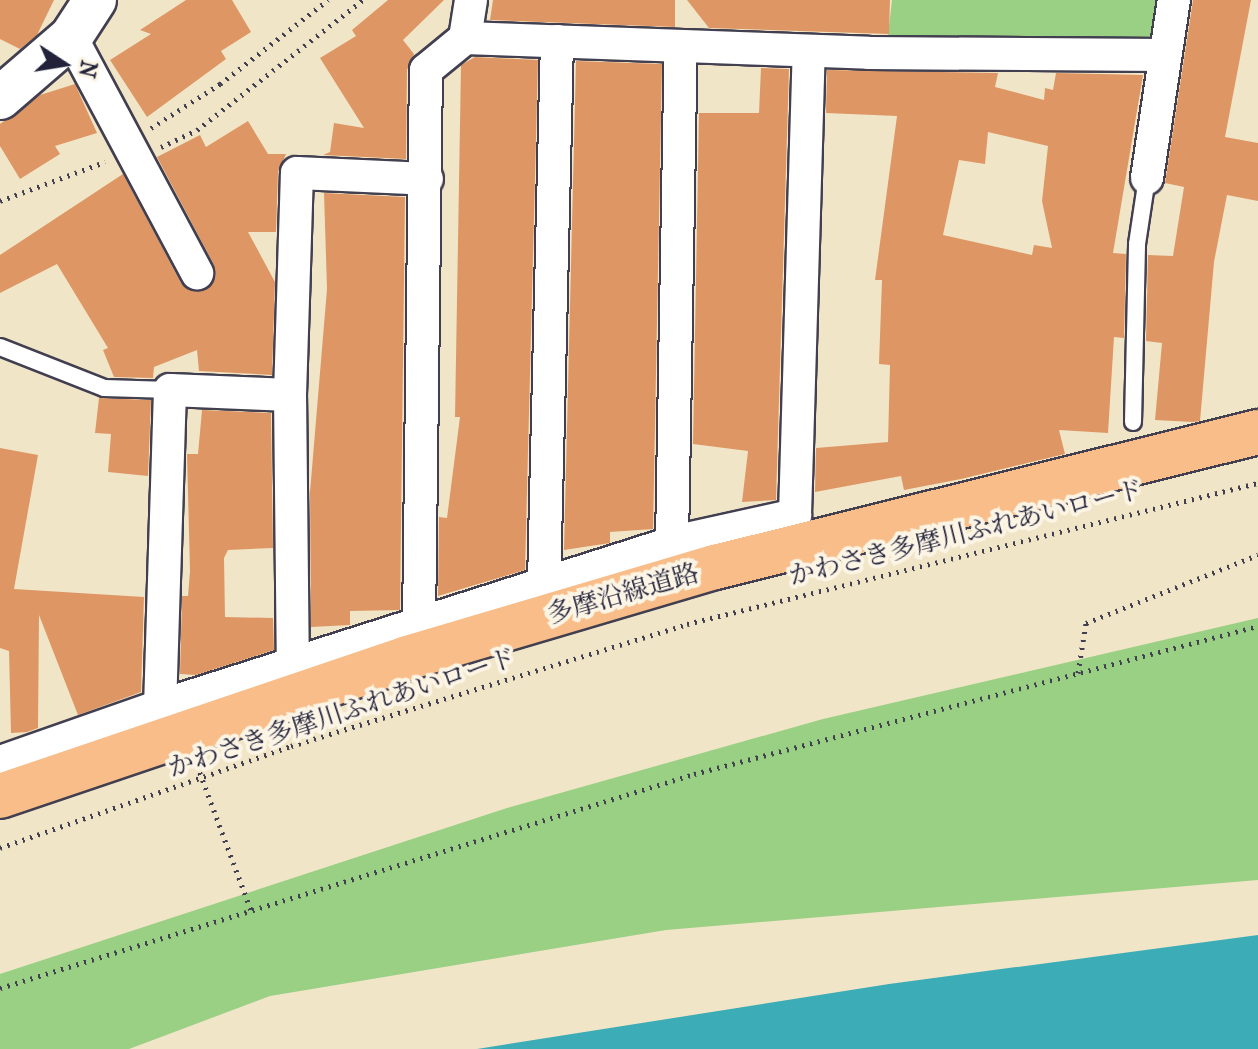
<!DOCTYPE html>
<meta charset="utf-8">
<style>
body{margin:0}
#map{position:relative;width:1258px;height:1049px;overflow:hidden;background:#f1e5c8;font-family:"IM FELL French Canon","Noto Serif JP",serif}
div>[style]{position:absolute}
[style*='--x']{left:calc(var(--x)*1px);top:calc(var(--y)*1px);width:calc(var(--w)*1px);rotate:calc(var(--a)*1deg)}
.green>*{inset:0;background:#99d083}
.water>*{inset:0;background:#3cadb7}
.building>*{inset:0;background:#de9764}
.path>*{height:5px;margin-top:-2.5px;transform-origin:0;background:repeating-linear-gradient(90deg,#413f50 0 2px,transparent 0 8px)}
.roads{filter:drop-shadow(2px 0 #413f50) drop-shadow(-2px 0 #413f50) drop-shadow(0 2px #413f50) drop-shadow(0 -2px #413f50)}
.service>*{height:16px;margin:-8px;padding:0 8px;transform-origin:8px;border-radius:8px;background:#fff}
.minor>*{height:32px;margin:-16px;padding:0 16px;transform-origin:16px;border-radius:16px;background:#fff}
.tertiary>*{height:42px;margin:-21px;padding:0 21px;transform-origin:21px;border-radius:21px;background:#fff}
.primary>*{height:44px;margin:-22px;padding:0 22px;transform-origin:22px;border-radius:22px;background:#f8bd88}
span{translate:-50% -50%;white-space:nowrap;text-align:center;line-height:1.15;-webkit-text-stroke:8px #fcf5e5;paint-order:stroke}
.street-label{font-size:26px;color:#22223b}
.north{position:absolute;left:24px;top:24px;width:80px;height:80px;-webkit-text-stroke:6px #fcf5e5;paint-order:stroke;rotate:102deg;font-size:22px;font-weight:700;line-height:32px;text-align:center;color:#22223b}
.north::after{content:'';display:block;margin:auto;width:28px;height:36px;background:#22223b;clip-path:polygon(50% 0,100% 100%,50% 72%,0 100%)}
</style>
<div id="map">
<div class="green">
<i style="clip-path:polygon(892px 0,1166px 0,1158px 35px,1147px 41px,888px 36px)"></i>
<i style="clip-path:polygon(1258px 618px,1258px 880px,666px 930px,270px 996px,129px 1049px,0 1049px,0 974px,507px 808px,823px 719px)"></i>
</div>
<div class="water">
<i style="clip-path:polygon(1258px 935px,1258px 1049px,477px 1049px,889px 984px)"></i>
</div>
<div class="building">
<i style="clip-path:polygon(0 0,54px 0,37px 35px,20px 49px,0 39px)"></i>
<i style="clip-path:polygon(186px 0,232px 0,251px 32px,221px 51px,226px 59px,147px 117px,110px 60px,151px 34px,140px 30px)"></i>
<i style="clip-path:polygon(388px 0,444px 0,403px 40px,414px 54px,407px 70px,406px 159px,323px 155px,330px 152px,334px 123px,364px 128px,320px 58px,356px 36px,352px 30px)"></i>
<i style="clip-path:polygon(493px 0,675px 0,675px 27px,490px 20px)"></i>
<i style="clip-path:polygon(687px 0,890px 0,889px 34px,709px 28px)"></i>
<i style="clip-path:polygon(1193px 0,1251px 0,1225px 137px,1258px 143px,1258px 201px,1227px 195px,1214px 262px,1200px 421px,1193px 422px,1155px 420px,1162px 343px,1146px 341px,1148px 255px,1173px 256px,1184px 187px,1165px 183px)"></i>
<i style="clip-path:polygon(475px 57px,538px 60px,525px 570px,438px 596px,439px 517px,447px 518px,460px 417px,455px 417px,461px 65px)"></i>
<i style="clip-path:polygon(576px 61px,662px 64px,653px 529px,610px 532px,610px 543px,564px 550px)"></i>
<i style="clip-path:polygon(761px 68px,789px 69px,776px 500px,742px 502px,748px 451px,693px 444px,699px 113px,759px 113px)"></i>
<i style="clip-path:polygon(evenodd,827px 70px,998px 73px,995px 87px,1044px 100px,1045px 88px,1053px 90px,1056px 73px,1143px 75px,1113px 253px,1126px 254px,1124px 338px,1114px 337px,1108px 433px,1059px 430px,1065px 454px,961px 479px,904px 490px,901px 476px,815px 492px,816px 448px,888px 442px,890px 365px,879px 364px,882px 280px,875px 280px,897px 116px,826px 113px,827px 70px,988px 132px,1048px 146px,1042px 201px,1052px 248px,1034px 245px,1032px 255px,943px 235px,959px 160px,985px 164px,988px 132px)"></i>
<i style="clip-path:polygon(75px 84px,97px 133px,55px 146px,60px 154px,20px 179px,0 146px,0 124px,40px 95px)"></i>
<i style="clip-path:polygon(248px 121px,268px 154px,286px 154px,278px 172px,276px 232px,248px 232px,275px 282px,272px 375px,199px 371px,197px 350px,154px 367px,153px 378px,114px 377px,103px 350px,108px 348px,57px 264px,0 293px,0 255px,123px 174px,181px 283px,196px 292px,207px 289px,213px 282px,214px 265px,157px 157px,200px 135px,206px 147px)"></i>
<i style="clip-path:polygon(324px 193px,405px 197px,400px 610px,350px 611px,350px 625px,311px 627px,310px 492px,327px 289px)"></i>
<i style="clip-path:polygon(99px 398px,151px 400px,148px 476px,108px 472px,111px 434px,95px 433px)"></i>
<i style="clip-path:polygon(202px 410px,271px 413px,273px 548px,228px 550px,224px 558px,225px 617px,273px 618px,274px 650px,196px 675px,180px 674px,182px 596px,188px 596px,190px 571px,187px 454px,198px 454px)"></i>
<i style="clip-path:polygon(0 448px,38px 455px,14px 589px,144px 597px,141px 692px,78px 715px,39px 615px,38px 728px,27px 732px,11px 733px,9px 651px,0 648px)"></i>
</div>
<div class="path">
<i style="--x:151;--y:128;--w:82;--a:-32.5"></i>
<i style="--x:220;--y:84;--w:137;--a:-37.9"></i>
<i style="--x:161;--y:147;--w:40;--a:-25"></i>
<i style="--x:197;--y:130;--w:211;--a:-38.1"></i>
<i style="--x:0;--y:201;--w:112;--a:-20.4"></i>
<i style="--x:1078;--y:673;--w:51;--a:-80.9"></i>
<i style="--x:1086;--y:623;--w:185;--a:-21.6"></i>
<i style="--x:197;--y:765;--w:155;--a:69.6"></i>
<i style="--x:0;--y:848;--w:308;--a:-19.3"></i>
<i style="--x:291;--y:746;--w:414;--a:-17.1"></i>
<i style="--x:687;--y:624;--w:588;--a:-13.87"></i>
<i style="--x:0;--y:988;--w:726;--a:-17.14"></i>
<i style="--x:694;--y:774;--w:583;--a:-14.7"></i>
</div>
<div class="roads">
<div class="service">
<i style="--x:0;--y:347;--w:112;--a:21.5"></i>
<i style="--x:104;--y:388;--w:66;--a:1.7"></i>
<i style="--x:1133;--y:422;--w:178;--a:-88.7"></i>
<i style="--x:1137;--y:244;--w:67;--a:-81.4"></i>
</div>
<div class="minor">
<i style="--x:71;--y:37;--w:268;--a:61.9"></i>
<i style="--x:465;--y:38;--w:404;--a:2.1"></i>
<i style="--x:869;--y:53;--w:295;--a:0.4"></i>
<i style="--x:1147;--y:178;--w:180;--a:-81.4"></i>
<i style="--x:290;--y:395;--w:120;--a:-177.6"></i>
<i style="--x:170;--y:390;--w:316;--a:91.8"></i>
<i style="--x:160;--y:706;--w:544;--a:-17.67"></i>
<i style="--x:678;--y:541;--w:120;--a:-12.5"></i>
<i style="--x:795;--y:515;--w:464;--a:-88.3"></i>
<i style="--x:672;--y:543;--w:497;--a:-89"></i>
<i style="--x:544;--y:584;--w:543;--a:-88.63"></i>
<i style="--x:419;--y:624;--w:554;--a:-89.28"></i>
<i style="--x:426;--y:70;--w:50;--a:-39.4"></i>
<i style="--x:465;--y:38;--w:38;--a:-81"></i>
<i style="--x:293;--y:679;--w:284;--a:-90.6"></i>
<i style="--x:290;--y:395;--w:222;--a:-88.2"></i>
<i style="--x:297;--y:173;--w:130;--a:2.6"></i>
<i style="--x:0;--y:762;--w:170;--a:-19.3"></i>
</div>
<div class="tertiary">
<i style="--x:0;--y:98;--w:94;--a:-40.7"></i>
<i style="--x:71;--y:37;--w:44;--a:-57"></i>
</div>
<div class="primary">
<i style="--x:0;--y:796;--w:430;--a:-18.7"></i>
<i style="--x:407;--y:658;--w:321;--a:-16.5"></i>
<i style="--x:715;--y:567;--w:560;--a:-13.96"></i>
</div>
</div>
<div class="street-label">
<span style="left:966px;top:533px;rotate:-14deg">かわさき多摩川ふれあいロード</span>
<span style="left:623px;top:594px;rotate:-16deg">多摩沿線道路</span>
<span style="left:342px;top:713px;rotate:-18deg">かわさき多摩川ふれあいロード</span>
</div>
<div class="north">N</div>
</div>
